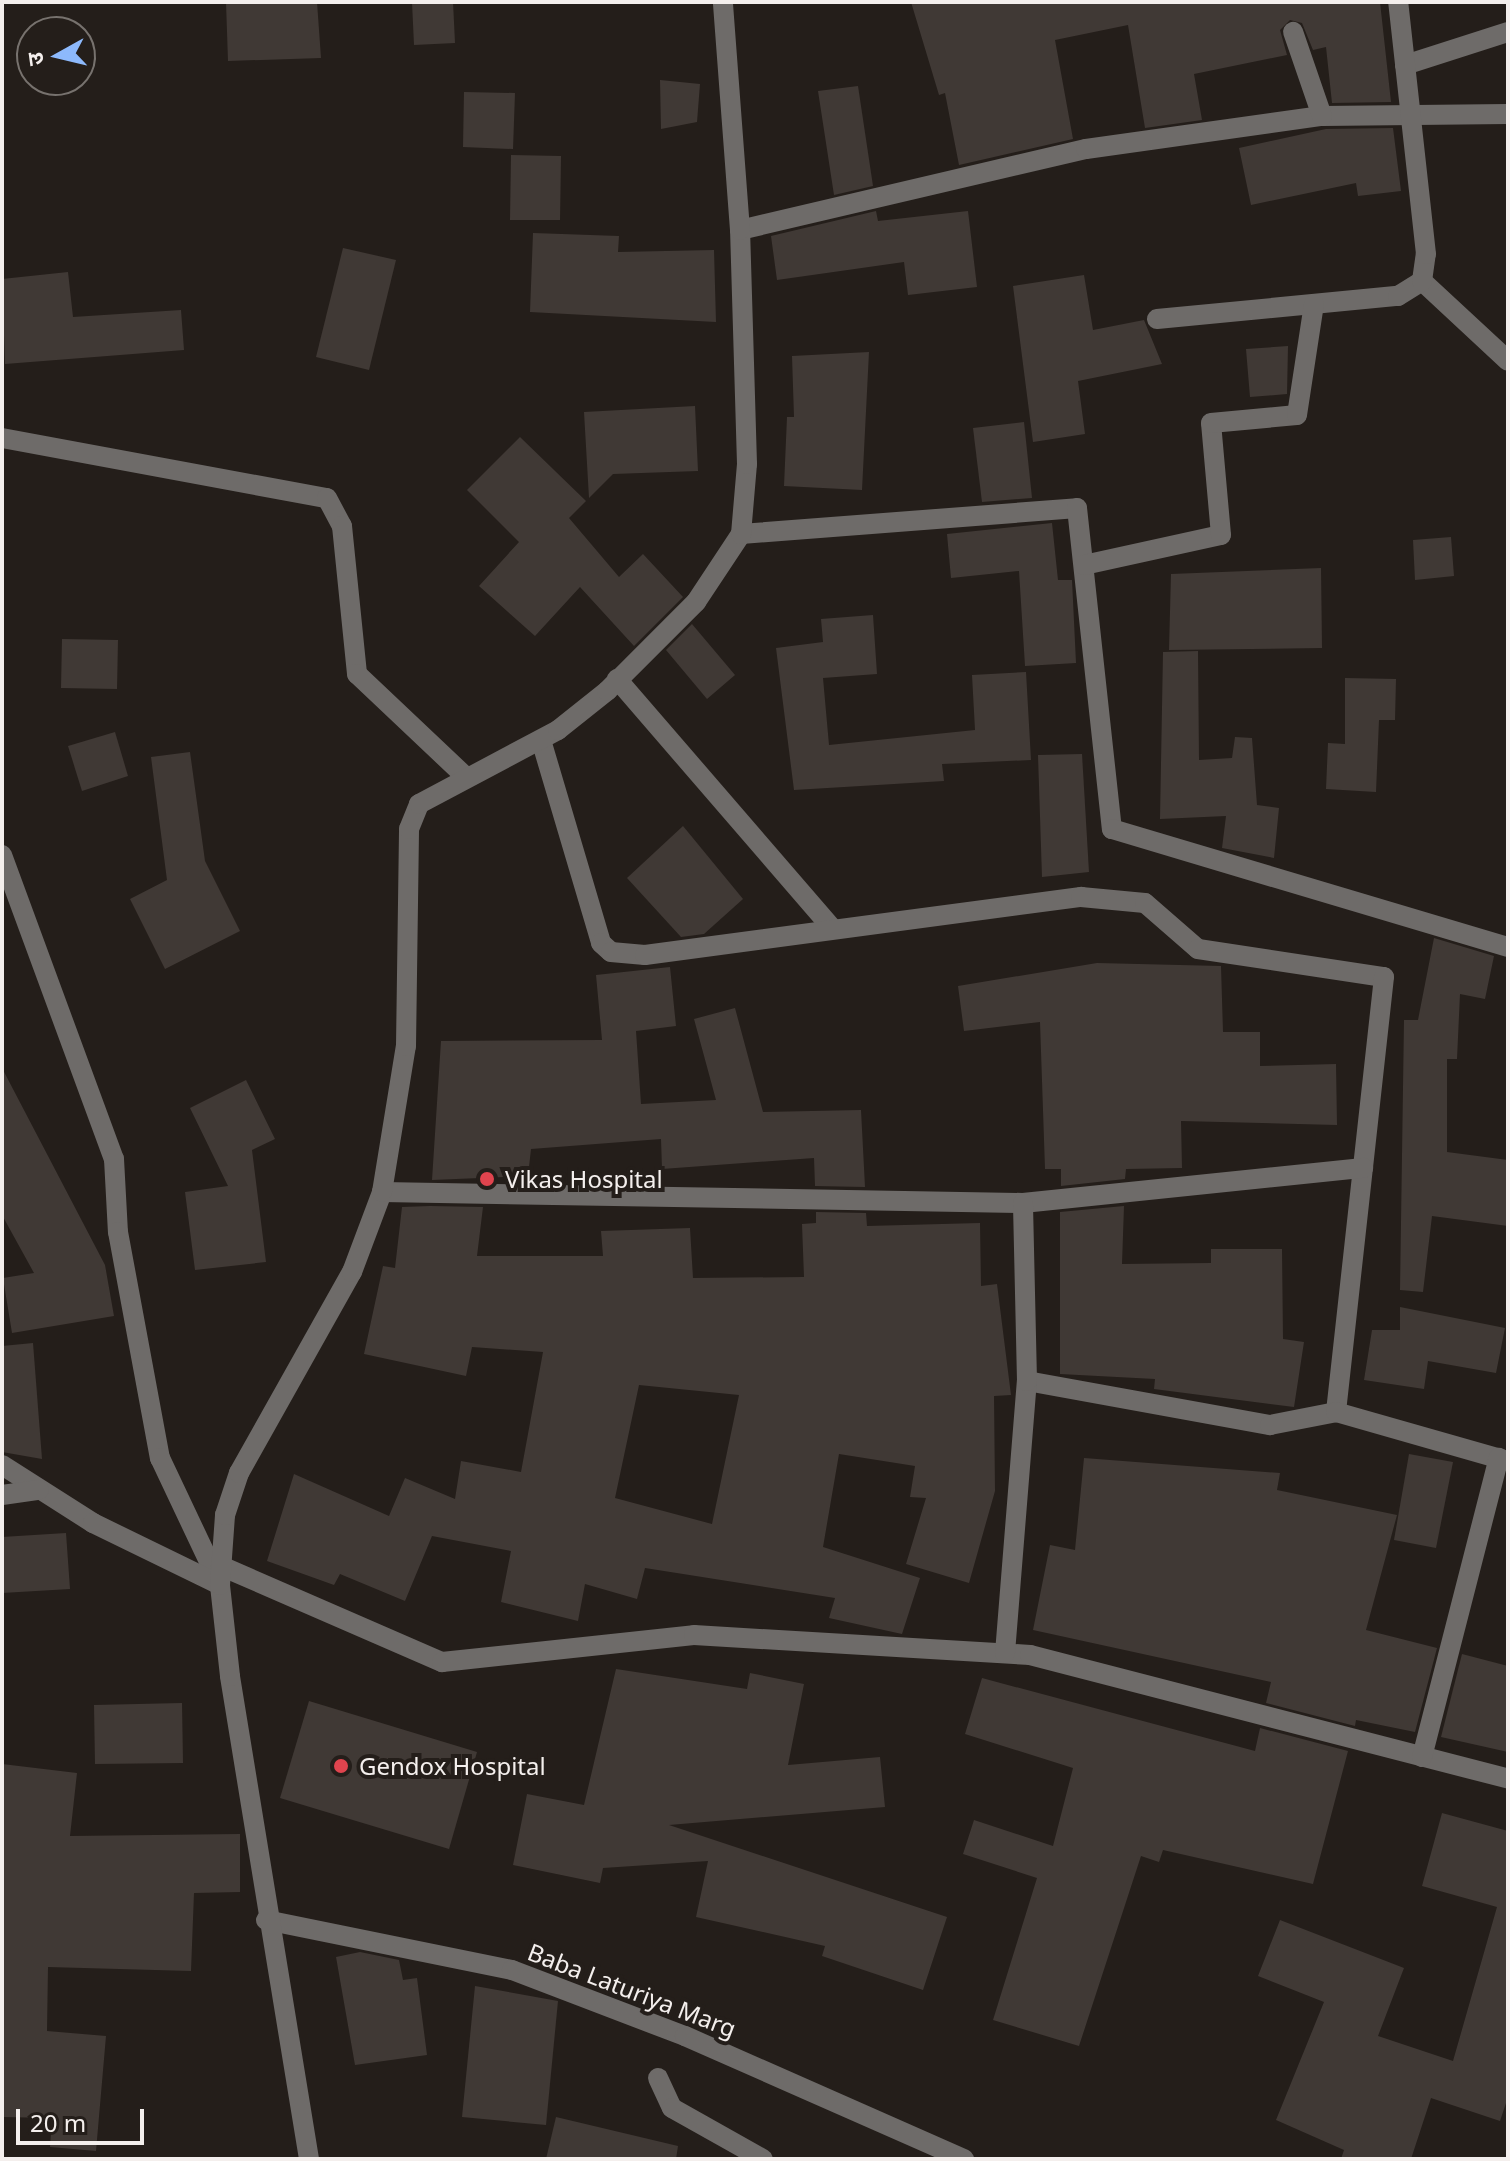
<!DOCTYPE html>
<meta charset="utf-8">
<style>
body{margin:0}
#map{position:relative;width:1510px;height:2161px;overflow:hidden;background:#241e1a;font-family:"Noto Sans","Noto Sans Devanagari",sans-serif}
div>[style]{position:absolute}
[style*='--x']{left:calc(var(--x)*1px);top:calc(var(--y)*1px);width:calc(var(--w)*1px);rotate:calc(var(--a)*1deg)}
.building>*{inset:0;background:#403935}
.minor>*{height:20px;margin:-10px;padding:0 10px;transform-origin:10px;border-radius:10px;background:#6e6b69}
.dots>*{width:22px;height:22px;translate:-50% -50%;box-sizing:border-box;border:4px solid #241e1a;border-radius:50%}
span{translate:-50% -50%;white-space:nowrap;text-align:center;line-height:1.15;-webkit-text-stroke:8px #241e1a;paint-order:stroke}
.poi-label{font-size:24px;color:#f4efed}
.left{translate:0 -50%;text-align:left}
.street-label{font-size:24px;color:#f4efed}
.frame{position:absolute;inset:0;border:4px solid #f4efed;pointer-events:none}
.north{position:absolute;left:16px;top:16px;width:80px;height:80px;box-sizing:border-box;background:#241e1a;border:2px solid #77726e;border-radius:50%;rotate:262deg;font-size:22px;font-weight:700;line-height:32px;text-align:center;color:#f4efed}
.north::after{content:'';display:block;margin:auto;width:28px;height:36px;background:#8db9fc;clip-path:polygon(50% 0,100% 100%,50% 72%,0 100%)}
.scale{position:absolute;left:16px;top:2109px;width:128px;height:36px;box-sizing:border-box;border:4px solid #f4efed;border-top:0;padding-left:10px;font-size:24px;line-height:28px;white-space:nowrap;color:#f4efed;-webkit-text-stroke:6px #241e1a;paint-order:stroke}
</style>
<div id="map">
<div class="building">
<i style="clip-path:polygon(226px 2px,317px 2px,321px 58px,228px 61px)"></i>
<i style="clip-path:polygon(412px 2px,453px 2px,455px 43px,414px 45px)"></i>
<i style="clip-path:polygon(911px 2px,1380px 2px,1391px 102px,1332px 103px,1326px 47px,1313px 50px,1302px 23px,1290px 20px,1280px 30px,1287px 55px,1194px 74px,1202px 120px,1145px 128px,1128px 25px,1055px 40px,1073px 139px,959px 165px,945px 93px,939px 95px)"></i>
<i style="clip-path:polygon(660px 80px,700px 84px,697px 122px,661px 129px)"></i>
<i style="clip-path:polygon(858px 86px,873px 186px,834px 195px,818px 91px)"></i>
<i style="clip-path:polygon(464px 92px,515px 93px,513px 149px,463px 147px)"></i>
<i style="clip-path:polygon(1393px 128px,1401px 191px,1358px 196px,1356px 183px,1251px 205px,1239px 148px,1326px 129px)"></i>
<i style="clip-path:polygon(511px 155px,561px 156px,560px 220px,510px 220px)"></i>
<i style="clip-path:polygon(876px 211px,878px 221px,968px 211px,977px 287px,908px 295px,904px 262px,777px 280px,771px 236px)"></i>
<i style="clip-path:polygon(533px 233px,619px 236px,618px 252px,714px 250px,716px 322px,530px 312px)"></i>
<i style="clip-path:polygon(343px 248px,396px 260px,369px 370px,316px 357px)"></i>
<i style="clip-path:polygon(68px 272px,73px 317px,181px 310px,184px 350px,5px 364px,2px 279px)"></i>
<i style="clip-path:polygon(1084px 275px,1093px 330px,1144px 320px,1162px 364px,1078px 381px,1085px 434px,1033px 442px,1013px 286px)"></i>
<i style="clip-path:polygon(1288px 346px,1287px 394px,1250px 397px,1246px 349px)"></i>
<i style="clip-path:polygon(869px 352px,862px 490px,784px 486px,787px 417px,794px 417px,792px 356px)"></i>
<i style="clip-path:polygon(695px 406px,698px 471px,613px 474px,589px 498px,584px 412px)"></i>
<i style="clip-path:polygon(1024px 422px,1032px 498px,982px 502px,973px 428px)"></i>
<i style="clip-path:polygon(520px 437px,586px 501px,569px 518px,619px 577px,643px 554px,683px 597px,634px 646px,580px 587px,535px 636px,479px 586px,519px 542px,467px 490px)"></i>
<i style="clip-path:polygon(1052px 523px,1058px 580px,1072px 580px,1076px 663px,1025px 666px,1019px 571px,951px 578px,947px 534px)"></i>
<i style="clip-path:polygon(1451px 537px,1454px 576px,1415px 580px,1413px 540px)"></i>
<i style="clip-path:polygon(1321px 568px,1322px 648px,1169px 650px,1171px 574px)"></i>
<i style="clip-path:polygon(873px 615px,877px 674px,823px 678px,829px 745px,975px 730px,972px 675px,1026px 672px,1031px 760px,942px 764px,944px 781px,794px 790px,776px 648px,823px 642px,821px 619px)"></i>
<i style="clip-path:polygon(692px 624px,735px 675px,707px 699px,666px 650px)"></i>
<i style="clip-path:polygon(62px 639px,118px 640px,117px 689px,61px 688px)"></i>
<i style="clip-path:polygon(1198px 651px,1199px 760px,1232px 758px,1235px 737px,1252px 738px,1257px 805px,1279px 808px,1274px 858px,1222px 848px,1226px 816px,1160px 819px,1163px 652px)"></i>
<i style="clip-path:polygon(1345px 678px,1396px 679px,1395px 720px,1379px 720px,1376px 792px,1326px 789px,1328px 743px,1345px 744px)"></i>
<i style="clip-path:polygon(115px 732px,128px 776px,82px 791px,68px 746px)"></i>
<i style="clip-path:polygon(190px 752px,205px 861px,240px 931px,165px 969px,130px 899px,167px 880px,151px 757px)"></i>
<i style="clip-path:polygon(1082px 754px,1089px 872px,1042px 877px,1038px 755px)"></i>
<i style="clip-path:polygon(683px 826px,743px 899px,704px 934px,681px 937px,627px 878px)"></i>
<i style="clip-path:polygon(1434px 938px,1494px 956px,1485px 999px,1460px 994px,1457px 1059px,1447px 1059px,1447px 1152px,1508px 1160px,1508px 1226px,1432px 1216px,1423px 1292px,1400px 1290px,1404px 1020px,1418px 1020px)"></i>
<i style="clip-path:polygon(1097px 963px,1221px 966px,1223px 1032px,1260px 1032px,1260px 1066px,1336px 1064px,1337px 1125px,1181px 1121px,1182px 1168px,1126px 1169px,1125px 1179px,1061px 1186px,1061px 1169px,1045px 1169px,1040px 1022px,964px 1031px,958px 986px)"></i>
<i style="clip-path:polygon(670px 967px,676px 1026px,636px 1031px,641px 1104px,716px 1100px,694px 1019px,735px 1008px,763px 1112px,861px 1110px,865px 1187px,815px 1186px,814px 1158px,662px 1169px,661px 1139px,531px 1149px,528px 1176px,432px 1180px,441px 1041px,602px 1040px,596px 975px)"></i>
<i style="clip-path:polygon(2px 1068px,105px 1265px,114px 1316px,12px 1333px,3px 1278px,34px 1273px,2px 1215px)"></i>
<i style="clip-path:polygon(246px 1080px,275px 1139px,252px 1150px,266px 1262px,195px 1270px,185px 1192px,228px 1186px,190px 1108px)"></i>
<i style="clip-path:polygon(evenodd,430px 1206px,483px 1207px,477px 1256px,603px 1256px,601px 1231px,690px 1228px,693px 1278px,804px 1277px,802px 1224px,816px 1223px,816px 1212px,866px 1213px,867px 1226px,980px 1223px,981px 1286px,997px 1284px,1011px 1395px,994px 1396px,995px 1491px,969px 1583px,906px 1564px,926px 1498px,910px 1497px,915px 1466px,839px 1454px,823px 1547px,920px 1578px,902px 1634px,829px 1618px,835px 1598px,645px 1568px,637px 1599px,585px 1584px,578px 1621px,501px 1602px,511px 1551px,432px 1536px,405px 1601px,340px 1574px,334px 1585px,267px 1561px,294px 1474px,389px 1516px,405px 1478px,455px 1499px,461px 1461px,521px 1472px,543px 1352px,472px 1347px,466px 1376px,364px 1354px,383px 1266px,395px 1268px,402px 1207px,430px 1206px,639px 1385px,739px 1395px,712px 1524px,615px 1498px,639px 1385px)"></i>
<i style="clip-path:polygon(1124px 1206px,1122px 1264px,1211px 1263px,1211px 1249px,1282px 1249px,1283px 1339px,1304px 1342px,1294px 1407px,1154px 1389px,1155px 1379px,1060px 1374px,1060px 1212px)"></i>
<i style="clip-path:polygon(1400px 1307px,1505px 1328px,1496px 1373px,1428px 1361px,1424px 1389px,1364px 1380px,1372px 1330px,1400px 1330px)"></i>
<i style="clip-path:polygon(33px 1343px,42px 1459px,2px 1452px,2px 1346px)"></i>
<i style="clip-path:polygon(1409px 1454px,1453px 1462px,1436px 1548px,1394px 1540px)"></i>
<i style="clip-path:polygon(1084px 1458px,1280px 1473px,1277px 1490px,1397px 1515px,1366px 1630px,1437px 1648px,1415px 1732px,1356px 1720px,1355px 1726px,1266px 1703px,1271px 1682px,1033px 1630px,1050px 1545px,1075px 1550px)"></i>
<i style="clip-path:polygon(66px 1533px,70px 1589px,2px 1593px,2px 1537px)"></i>
<i style="clip-path:polygon(1462px 1654px,1508px 1666px,1508px 1752px,1441px 1737px)"></i>
<i style="clip-path:polygon(616px 1669px,747px 1689px,750px 1673px,804px 1684px,788px 1765px,880px 1757px,885px 1807px,669px 1825px,947px 1917px,923px 1990px,822px 1956px,825px 1946px,696px 1917px,708px 1861px,603px 1868px,600px 1883px,513px 1865px,527px 1794px,584px 1805px)"></i>
<i style="clip-path:polygon(982px 1678px,1255px 1751px,1260px 1728px,1348px 1751px,1313px 1884px,1163px 1850px,1159px 1862px,1141px 1856px,1079px 2046px,993px 2020px,1037px 1878px,963px 1854px,974px 1820px,1053px 1846px,1073px 1768px,965px 1734px)"></i>
<i style="clip-path:polygon(309px 1701px,477px 1752px,449px 1849px,280px 1798px)"></i>
<i style="clip-path:polygon(182px 1703px,183px 1763px,95px 1764px,94px 1705px)"></i>
<i style="clip-path:polygon(2px 1764px,77px 1773px,70px 1836px,240px 1834px,240px 1892px,194px 1893px,191px 1971px,48px 1967px,47px 2031px,106px 2036px,96px 2151px,50px 2147px,52px 2118px,2px 2117px)"></i>
<i style="clip-path:polygon(1442px 1813px,1508px 1831px,1508px 2097px,1500px 2121px,1431px 2098px,1411px 2159px,1341px 2159px,1344px 2150px,1276px 2120px,1324px 2002px,1258px 1976px,1280px 1920px,1404px 1968px,1378px 2036px,1453px 2061px,1497px 1907px,1422px 1886px)"></i>
<i style="clip-path:polygon(360px 1952px,399px 1960px,403px 1980px,417px 1978px,427px 2055px,355px 2065px,336px 1957px)"></i>
<i style="clip-path:polygon(475px 1986px,558px 2001px,546px 2125px,462px 2117px)"></i>
<i style="clip-path:polygon(556px 2117px,678px 2146px,676px 2159px,546px 2159px)"></i>
</div>
<div class="minor">
<i style="--x:1405;--y:65;--w:108;--a:-17.8"></i>
<i style="--x:1322;--y:116;--w:186;--a:-0.6"></i>
<i style="--x:740;--y:230;--w:355;--a:-13.2"></i>
<i style="--x:1086;--y:149;--w:238;--a:-8"></i>
<i style="--x:1322;--y:116;--w:89;--a:-109"></i>
<i style="--x:1422;--y:281;--w:117;--a:42.9"></i>
<i style="--x:1157;--y:319;--w:242;--a:-5.5"></i>
<i style="--x:1398;--y:296;--w:28;--a:-32"></i>
<i style="--x:1422;--y:281;--w:27;--a:-82"></i>
<i style="--x:1426;--y:254;--w:254;--a:-96.3"></i>
<i style="--x:2;--y:438;--w:330;--a:10.5"></i>
<i style="--x:327;--y:498;--w:32;--a:62"></i>
<i style="--x:342;--y:526;--w:149;--a:84.2"></i>
<i style="--x:357;--y:674;--w:151;--a:43.4"></i>
<i style="--x:741;--y:534;--w:337;--a:-4.4"></i>
<i style="--x:1077;--y:508;--w:323;--a:83.8"></i>
<i style="--x:1112;--y:829;--w:413;--a:16.6"></i>
<i style="--x:1084;--y:565;--w:140;--a:-12.4"></i>
<i style="--x:1221;--y:535;--w:112;--a:-95.1"></i>
<i style="--x:1211;--y:423;--w:86;--a:-5.3"></i>
<i style="--x:1297;--y:415;--w:112;--a:-81.3"></i>
<i style="--x:617;--y:679;--w:328;--a:49.2"></i>
<i style="--x:541;--y:740;--w:212;--a:73.5"></i>
<i style="--x:601;--y:943;--w:13;--a:42"></i>
<i style="--x:611;--y:952;--w:34;--a:5"></i>
<i style="--x:645;--y:955;--w:440;--a:-7.6"></i>
<i style="--x:1081;--y:897;--w:64;--a:5.4"></i>
<i style="--x:1145;--y:903;--w:70;--a:41"></i>
<i style="--x:1198;--y:949;--w:188;--a:8.6"></i>
<i style="--x:1384;--y:977;--w:438;--a:96.3"></i>
<i style="--x:2;--y:855;--w:324;--a:69.8"></i>
<i style="--x:114;--y:1159;--w:73;--a:86.9"></i>
<i style="--x:118;--y:1232;--w:230;--a:79.5"></i>
<i style="--x:160;--y:1458;--w:140;--a:64.7"></i>
<i style="--x:382;--y:1192;--w:641;--a:0.98"></i>
<i style="--x:1023;--y:1203;--w:342;--a:-5.9"></i>
<i style="--x:1027;--y:1381;--w:247;--a:10.3"></i>
<i style="--x:1270;--y:1425;--w:67;--a:-11.1"></i>
<i style="--x:1336;--y:1412;--w:179;--a:15.9"></i>
<i style="--x:2;--y:1465;--w:108;--a:32.5"></i>
<i style="--x:93;--y:1523;--w:141;--a:26"></i>
<i style="--x:2;--y:1495;--w:37;--a:-8"></i>
<i style="--x:221;--y:1566;--w:241;--a:23.5"></i>
<i style="--x:442;--y:1662;--w:253;--a:-6.1"></i>
<i style="--x:694;--y:1635;--w:337;--a:3.4"></i>
<i style="--x:1030;--y:1655;--w:494;--a:14.5"></i>
<i style="--x:1005;--y:1653;--w:273;--a:-85.4"></i>
<i style="--x:1027;--y:1381;--w:178;--a:-91.3"></i>
<i style="--x:1422;--y:1757;--w:309;--a:-75.6"></i>
<i style="--x:266;--y:1920;--w:251;--a:11.5"></i>
<i style="--x:512;--y:1970;--w:185;--a:20.9"></i>
<i style="--x:685;--y:2036;--w:305;--a:23.8"></i>
<i style="--x:658;--y:2078;--w:33;--a:65"></i>
<i style="--x:672;--y:2108;--w:104;--a:29.3"></i>
<i style="--x:309;--y:2159;--w:489;--a:-99.3"></i>
<i style="--x:230;--y:1676;--w:92;--a:-96.3"></i>
<i style="--x:220;--y:1585;--w:70;--a:-85.9"></i>
<i style="--x:225;--y:1515;--w:44;--a:-71.6"></i>
<i style="--x:239;--y:1473;--w:231;--a:-60.7"></i>
<i style="--x:352;--y:1272;--w:85;--a:-69.4"></i>
<i style="--x:382;--y:1192;--w:148;--a:-80.7"></i>
<i style="--x:406;--y:1046;--w:217;--a:-89.2"></i>
<i style="--x:409;--y:829;--w:27;--a:-68"></i>
<i style="--x:419;--y:804;--w:157;--a:-28"></i>
<i style="--x:558;--y:730;--w:63;--a:-38.5"></i>
<i style="--x:607;--y:691;--w:126;--a:-45"></i>
<i style="--x:696;--y:602;--w:82;--a:-56.5"></i>
<i style="--x:741;--y:534;--w:70;--a:-85.1"></i>
<i style="--x:747;--y:464;--w:234;--a:-91.7"></i>
<i style="--x:740;--y:230;--w:229;--a:-94.3"></i>
</div>
<div class="dots">
<i style="left:487px;top:1179px;background:#e0444e"></i>
<i style="left:341px;top:1766px;background:#e0444e"></i>
</div>
<div class="poi-label">
<span class="left" style="left:505px;top:1179px">Vikas Hospital</span>
<span class="left" style="left:359px;top:1766px">Gendox Hospital</span>
</div>
<div class="street-label">
<span style="left:632px;top:1990px;rotate:21deg">Baba Laturiya Marg</span>
</div>
<div class="frame"></div>
<div class="north">उ</div>
<div class="scale">20 m</div>
</div>
